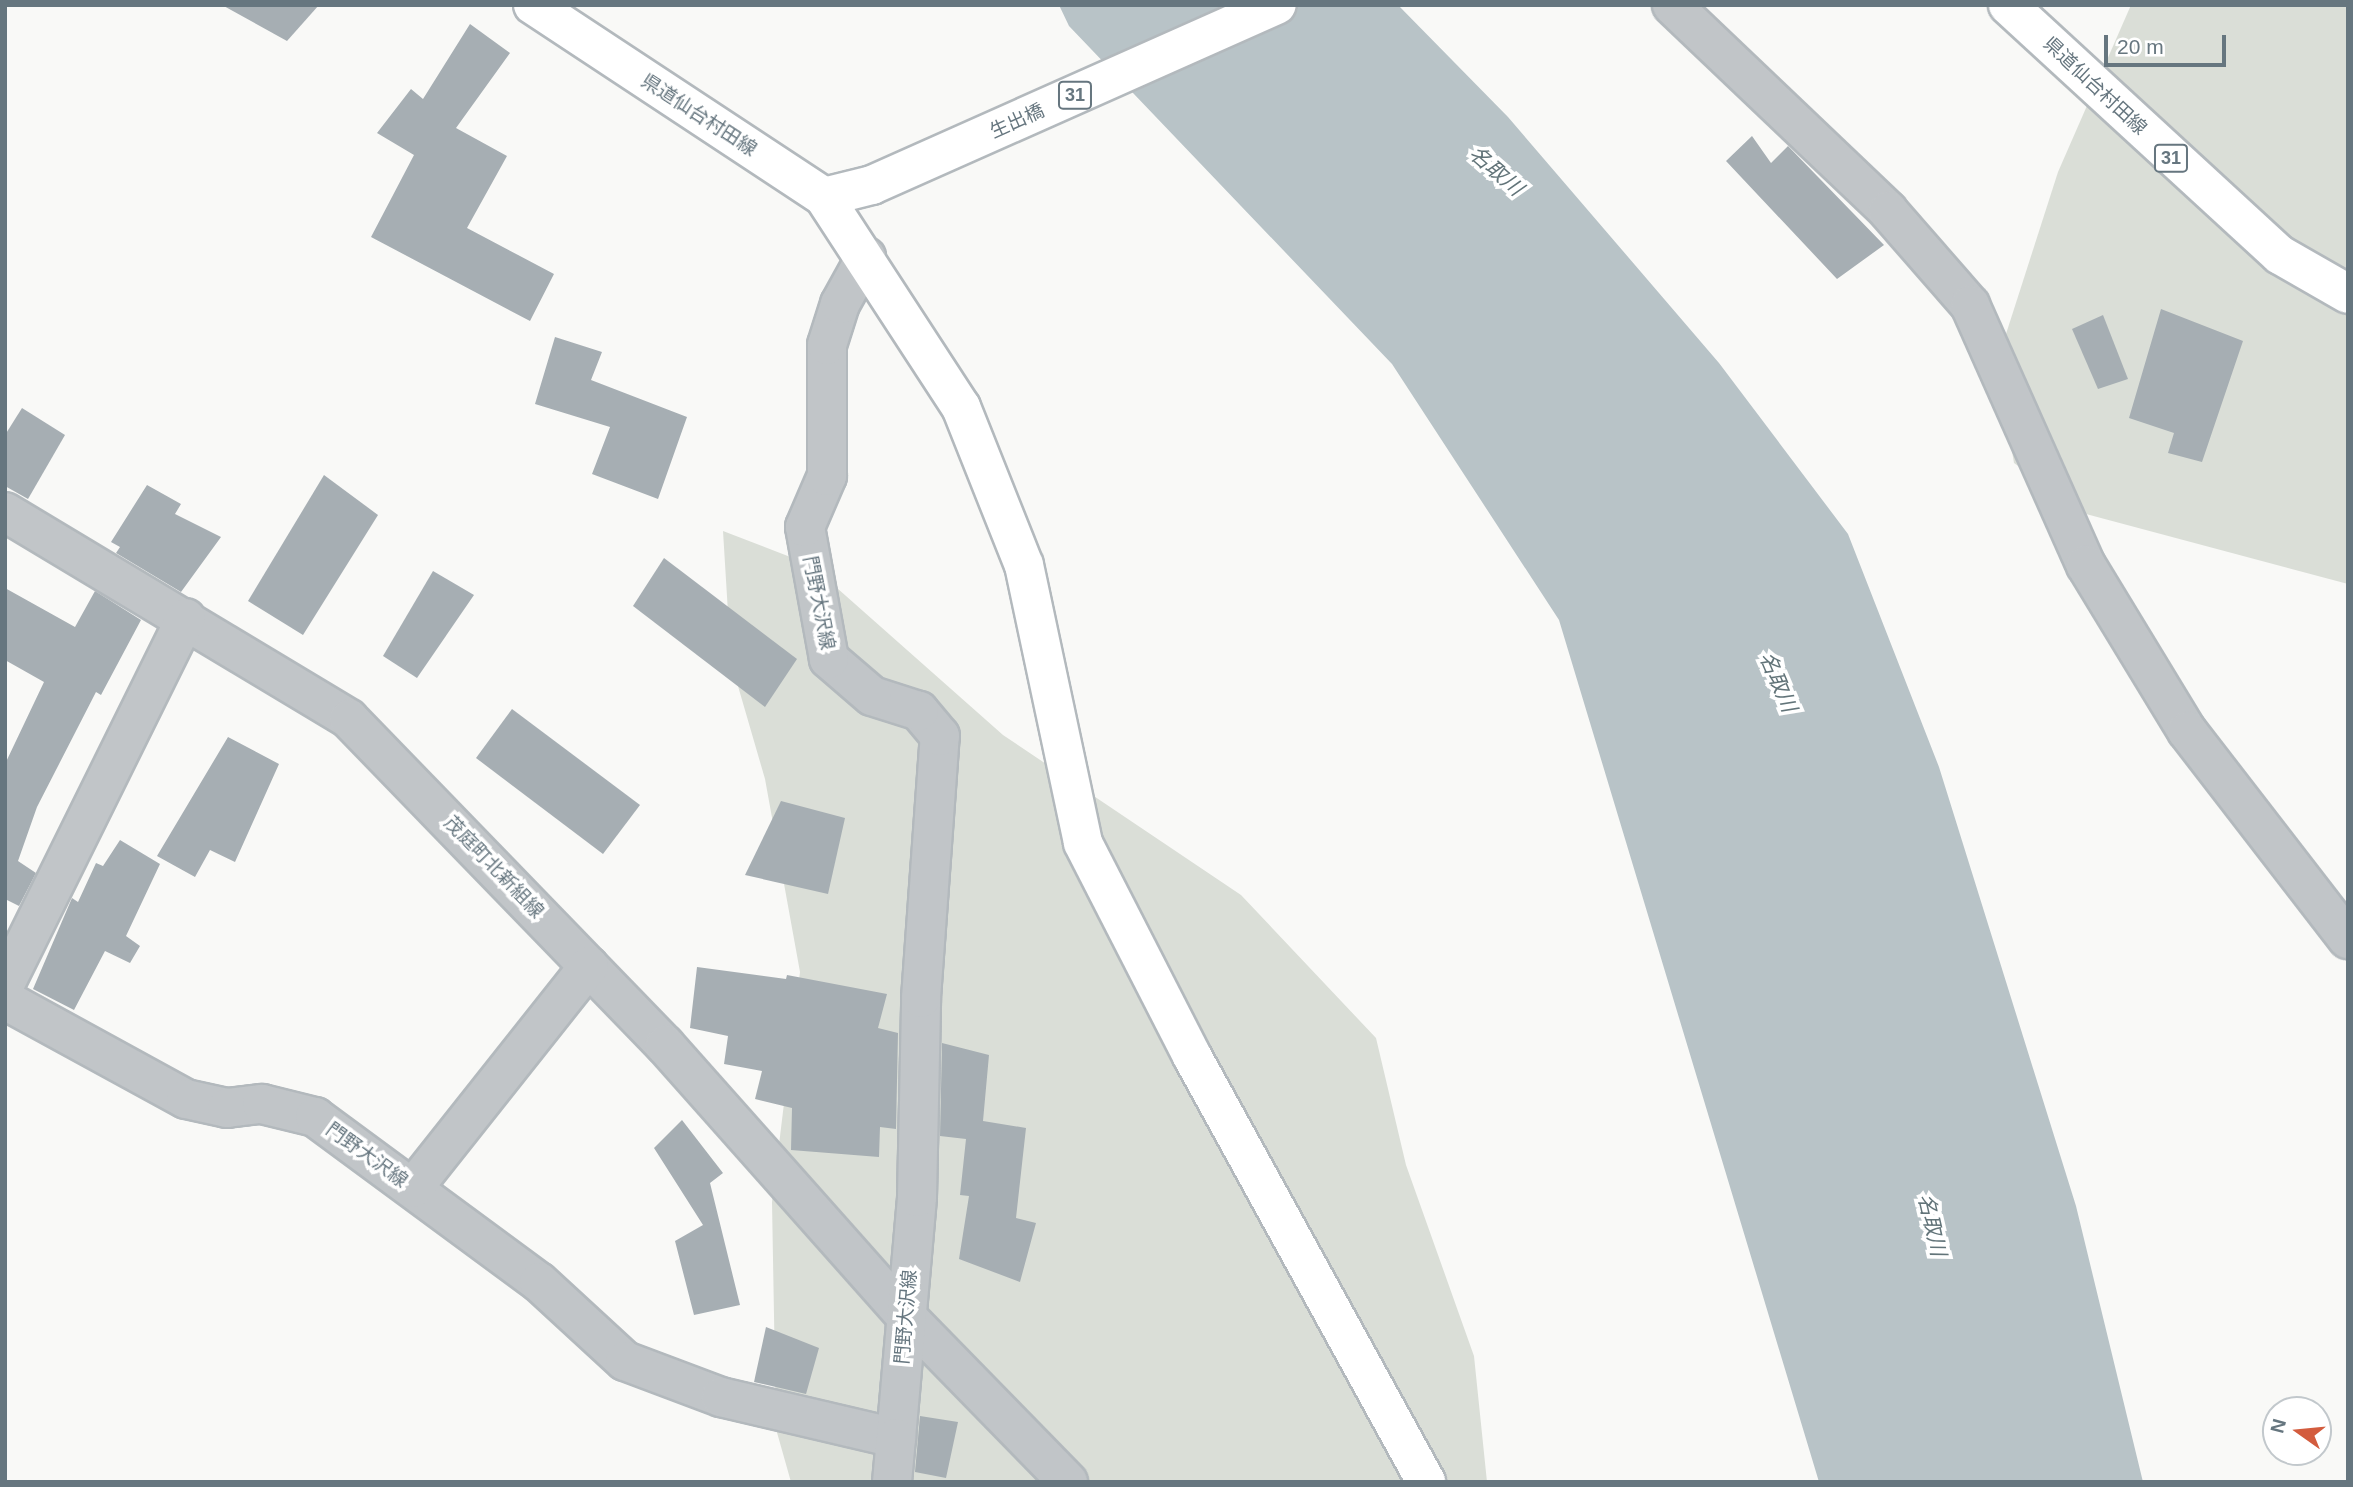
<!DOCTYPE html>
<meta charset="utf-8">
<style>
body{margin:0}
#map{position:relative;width:2353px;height:1487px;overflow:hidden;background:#f9f9f7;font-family:Arial,"Noto Sans JP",sans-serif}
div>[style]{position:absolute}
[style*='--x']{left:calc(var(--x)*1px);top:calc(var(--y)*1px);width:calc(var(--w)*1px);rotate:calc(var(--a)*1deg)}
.green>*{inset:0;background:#daded7}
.water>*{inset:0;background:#b8c3c7}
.building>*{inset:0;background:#a6aeb3}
.roads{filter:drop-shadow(2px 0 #b3b9bd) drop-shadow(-2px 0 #b3b9bd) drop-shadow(0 2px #b3b9bd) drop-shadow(0 -2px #b3b9bd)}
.street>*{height:38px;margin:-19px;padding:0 19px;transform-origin:19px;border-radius:19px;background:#c1c5c8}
.secondary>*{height:38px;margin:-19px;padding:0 19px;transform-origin:19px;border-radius:19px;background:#fff}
.primary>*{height:38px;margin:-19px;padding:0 19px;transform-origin:19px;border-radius:19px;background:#fff}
span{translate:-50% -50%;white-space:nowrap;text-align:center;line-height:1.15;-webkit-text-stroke:7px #fff;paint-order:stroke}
.shield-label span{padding:2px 5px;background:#fff;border:2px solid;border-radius:5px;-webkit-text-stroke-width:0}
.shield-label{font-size:18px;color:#66767f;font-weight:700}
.street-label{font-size:19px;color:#66767f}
.water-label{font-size:21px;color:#627479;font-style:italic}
.frame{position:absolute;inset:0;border:7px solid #66767f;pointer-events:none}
.north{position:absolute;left:2262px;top:1396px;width:70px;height:70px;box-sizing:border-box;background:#fff;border:2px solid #c2c8cc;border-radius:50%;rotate:285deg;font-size:19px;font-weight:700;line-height:28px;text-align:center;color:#66767f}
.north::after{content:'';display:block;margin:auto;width:24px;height:32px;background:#d35c3e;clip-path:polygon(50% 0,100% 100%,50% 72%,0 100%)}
.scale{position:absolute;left:2104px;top:35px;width:122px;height:32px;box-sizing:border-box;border:4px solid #66767f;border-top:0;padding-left:9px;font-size:21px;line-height:24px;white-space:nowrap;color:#66767f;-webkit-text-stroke:5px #fff;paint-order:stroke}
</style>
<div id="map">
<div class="green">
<i style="clip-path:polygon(2131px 5px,2348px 5px,2348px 584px,2086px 514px,2014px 463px,1997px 362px,2058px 172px)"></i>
<i style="clip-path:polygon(723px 531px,811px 565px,1003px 735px,1241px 895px,1376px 1038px,1406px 1165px,1474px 1356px,1487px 1482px,791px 1482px,776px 1429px,772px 1202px,800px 972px,765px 779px,731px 662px)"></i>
</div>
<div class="water">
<i style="clip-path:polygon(1059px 5px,1398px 5px,1508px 117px,1719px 363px,1848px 534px,1939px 767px,2076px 1206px,2143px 1482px,1819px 1482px,1559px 620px,1392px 364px,1069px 26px)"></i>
</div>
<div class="building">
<i style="clip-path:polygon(222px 5px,319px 5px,287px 41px)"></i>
<i style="clip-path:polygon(470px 24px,510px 53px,456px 128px,507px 156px,467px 228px,554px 274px,530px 321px,371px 237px,414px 155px,377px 133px,411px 89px,423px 99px)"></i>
<i style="clip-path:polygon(1752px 136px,1771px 163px,1788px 146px,1884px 245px,1837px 279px,1726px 161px)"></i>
<i style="clip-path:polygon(2161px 309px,2243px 341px,2202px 462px,2168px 453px,2174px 433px,2129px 418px)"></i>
<i style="clip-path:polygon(2103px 315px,2128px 379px,2098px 389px,2072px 329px)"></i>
<i style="clip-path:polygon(555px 337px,602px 352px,591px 380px,687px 417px,658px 499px,592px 474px,610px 427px,535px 404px)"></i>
<i style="clip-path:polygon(22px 408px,65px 435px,28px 499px,5px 486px,5px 435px)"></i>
<i style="clip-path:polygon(324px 475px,378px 515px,303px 635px,248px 601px)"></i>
<i style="clip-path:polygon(147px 485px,181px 504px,175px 514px,221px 537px,181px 592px,116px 553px,120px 547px,111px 542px)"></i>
<i style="clip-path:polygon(664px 558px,797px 659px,765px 707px,633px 606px)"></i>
<i style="clip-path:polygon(433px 571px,474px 595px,417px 678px,383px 656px)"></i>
<i style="clip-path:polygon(5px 588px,75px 627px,95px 591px,141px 620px,101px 695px,96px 692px,37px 807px,18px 861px,36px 873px,19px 906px,5px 899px,5px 764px,44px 682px,5px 660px)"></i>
<i style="clip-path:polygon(512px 709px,640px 805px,603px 854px,476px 758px)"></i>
<i style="clip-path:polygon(228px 737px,279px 764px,235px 862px,210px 850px,195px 877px,157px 856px)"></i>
<i style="clip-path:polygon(781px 801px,845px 818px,828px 894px,745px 875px)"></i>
<i style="clip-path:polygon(120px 840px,160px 864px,126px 936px,140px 946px,130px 963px,105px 951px,74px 1010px,33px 989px,72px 898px,78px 902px,96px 863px,103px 866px)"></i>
<i style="clip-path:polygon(697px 967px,786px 979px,787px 975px,887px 994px,878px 1028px,898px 1033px,896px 1129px,880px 1127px,879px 1157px,791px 1150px,792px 1108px,755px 1099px,762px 1071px,724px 1064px,728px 1036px,690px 1028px)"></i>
<i style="clip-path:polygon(942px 1043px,989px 1055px,983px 1121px,1026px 1128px,1016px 1218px,1036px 1223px,1020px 1282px,959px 1259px,969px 1196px,960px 1195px,966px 1139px,940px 1136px)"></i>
<i style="clip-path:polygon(682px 1120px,723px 1173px,710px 1183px,740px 1305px,694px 1315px,675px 1241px,703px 1225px,654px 1148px)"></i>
<i style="clip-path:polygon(766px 1327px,819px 1348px,806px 1394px,754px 1382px)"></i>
<i style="clip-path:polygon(920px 1416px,958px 1422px,946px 1478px,915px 1472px)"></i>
</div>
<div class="roads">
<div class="street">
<i style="--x:1672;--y:5;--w:298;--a:43.6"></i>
<i style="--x:1888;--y:211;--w:125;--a:48.9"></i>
<i style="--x:1970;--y:305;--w:285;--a:66"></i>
<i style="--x:2086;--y:565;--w:194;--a:58.7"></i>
<i style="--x:2187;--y:731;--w:263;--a:52.3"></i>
<i style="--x:5;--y:512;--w:401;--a:31"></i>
<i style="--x:349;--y:719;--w:454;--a:45.9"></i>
<i style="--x:665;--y:1045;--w:363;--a:48.4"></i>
<i style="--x:906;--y:1316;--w:232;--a:45.7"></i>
<i style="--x:5;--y:984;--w:408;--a:-63.7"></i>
<i style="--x:5;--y:1000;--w:206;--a:28.7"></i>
<i style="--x:186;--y:1099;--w:42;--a:12.4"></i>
<i style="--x:227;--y:1108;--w:35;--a:-7"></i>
<i style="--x:262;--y:1104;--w:55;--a:13.8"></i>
<i style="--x:315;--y:1117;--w:278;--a:36.4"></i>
<i style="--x:539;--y:1282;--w:117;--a:42.6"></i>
<i style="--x:625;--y:1361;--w:103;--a:20.6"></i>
<i style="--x:721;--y:1397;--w:180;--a:13.2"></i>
<i style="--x:896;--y:1438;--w:242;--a:-85"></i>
<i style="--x:917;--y:1197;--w:199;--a:-88.8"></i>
<i style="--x:921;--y:998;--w:263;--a:-85.9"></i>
<i style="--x:940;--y:736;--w:33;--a:-130"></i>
<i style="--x:919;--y:711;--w:49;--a:-162.3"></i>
<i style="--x:872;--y:696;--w:57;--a:-139.3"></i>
<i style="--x:829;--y:659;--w:134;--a:-100.3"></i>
<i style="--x:805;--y:527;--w:56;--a:-66.7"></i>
<i style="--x:827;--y:476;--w:131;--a:-90"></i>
<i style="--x:827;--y:345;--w:43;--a:-72.4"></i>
<i style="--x:840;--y:304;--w:54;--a:-61"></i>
<i style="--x:413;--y:1188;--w:283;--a:-51.6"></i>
<i style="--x:892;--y:1482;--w:44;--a:-84.8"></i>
</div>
<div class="secondary">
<i style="--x:824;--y:197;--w:251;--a:56.9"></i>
<i style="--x:961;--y:407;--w:170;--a:68.3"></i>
<i style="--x:1024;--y:565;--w:284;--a:78"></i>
<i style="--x:1083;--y:843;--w:239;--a:62.9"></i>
<i style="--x:1192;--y:1056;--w:486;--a:61.2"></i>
</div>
<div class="primary">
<i style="--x:533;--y:5;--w:349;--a:33.4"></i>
<i style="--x:824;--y:197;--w:49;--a:-14"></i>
<i style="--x:872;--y:185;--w:443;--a:-24"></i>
<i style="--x:2008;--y:5;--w:369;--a:42.6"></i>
<i style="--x:2280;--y:255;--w:78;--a:29.8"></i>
</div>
</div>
<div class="shield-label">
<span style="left:1075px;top:95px">31</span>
<span style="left:2171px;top:158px">31</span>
</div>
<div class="street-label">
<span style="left:2095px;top:86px;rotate:43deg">県道仙台村田線</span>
<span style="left:699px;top:115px;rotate:33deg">県道仙台村田線</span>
<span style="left:1017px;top:121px;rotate:-24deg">生出橋</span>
<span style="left:819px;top:603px;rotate:79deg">門野大沢線</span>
<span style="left:494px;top:867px;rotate:46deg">茂庭町北新組線</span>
<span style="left:367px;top:1155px;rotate:36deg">門野大沢線</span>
<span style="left:906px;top:1317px;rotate:-85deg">門野大沢線</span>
</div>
<div class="water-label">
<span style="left:1496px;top:171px;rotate:41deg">名取川</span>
<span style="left:1778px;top:682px;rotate:67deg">名取川</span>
<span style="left:1932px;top:1225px;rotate:77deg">名取川</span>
</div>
<div class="frame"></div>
<div class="north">N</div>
<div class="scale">20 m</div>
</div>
